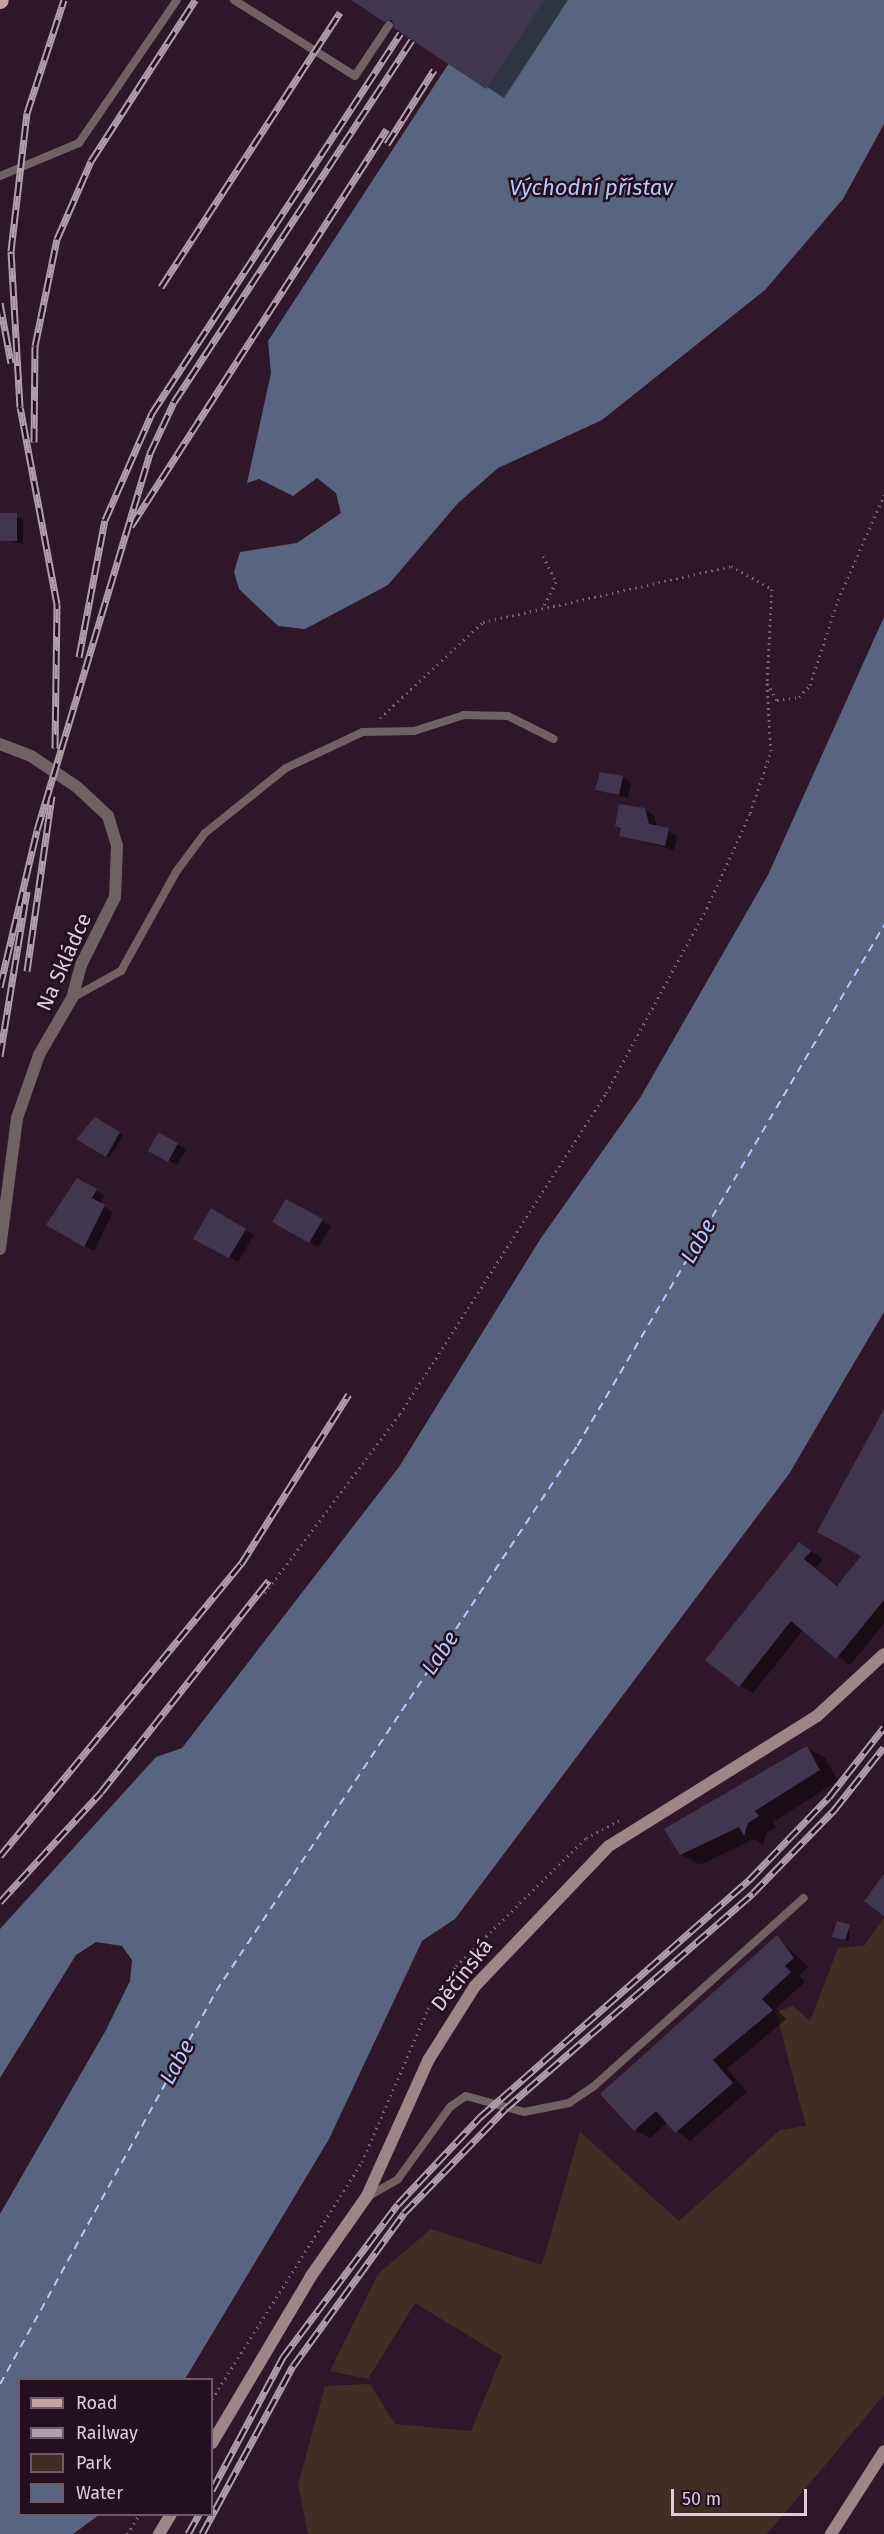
<!DOCTYPE html>
<meta charset="utf-8">
<style>
body{margin:0}
#map{position:relative;width:884px;height:2534px;overflow:hidden;background:#2f1729;font-family:"Fira Sans",sans-serif}
div>[style]{position:absolute}
[style*='--x']{left:calc(var(--x)*1px);top:calc(var(--y)*1px);width:calc(var(--w)*1px);rotate:calc(var(--a)*1deg)}
.green>*{inset:0;background:#412d25}
.water>*{inset:0;background:#586480}
.shadow>*{inset:0;background:#0007}
.ferry>*{height:1.5px;margin-top:-0.75px;transform-origin:0;background:repeating-linear-gradient(90deg,#b4cafe 0 8px,transparent 0 14px)}
.building>*{inset:0;background:#403650}
.path>*{height:3px;margin-top:-1.5px;transform-origin:0;background:repeating-linear-gradient(90deg,#786372 0 1.5px,transparent 0 6px)}
.lane>*{height:8px;margin:-4px;padding:0 4px;transform-origin:4px;border-radius:4px;background:#716162}
.street>*{height:12px;margin:-6px;padding:0 6px;transform-origin:6px;border-radius:6px;background:#716162}
.secondary>*{height:12px;margin:-6px;padding:0 6px;transform-origin:6px;border-radius:6px;background:#9f8588}
.primary>*{height:15px;margin:-7.5px;padding:0 7.5px;transform-origin:7.5px;border-radius:7.5px;background:#c3a1a5}
.rail>*{height:7px;margin-top:-3.5px;transform-origin:0;background:repeating-linear-gradient(90deg,#250e20 0 14px,#b19eab 0 28px);box-sizing:border-box;border-block:2px solid #b19eab}
span{translate:-50% -50%;white-space:nowrap;text-align:center;line-height:1.15;-webkit-text-stroke:5px #250e20;paint-order:stroke}
.street-label{font-size:21px;color:#decdd9}
.water-label{font-size:22px;color:#b4cafe;font-style:italic}
.legend{position:absolute;left:18px;top:2378px;width:195px;height:138px;box-sizing:border-box;background:#250e20;border:2px solid #6f5a6a;margin:0;padding:8px 10px;list-style:none;font-size:18px;color:#decdd9}
.legend li{display:flex;align-items:center;gap:12px;height:30px}
.legend b{width:30px;border:2px solid #6f5a6a}
.scale{position:absolute;left:671px;top:2489px;width:136px;height:27px;box-sizing:border-box;border:3px solid #decdd9;border-top:0;padding-left:8px;font-size:18px;line-height:21px;white-space:nowrap;color:#decdd9;-webkit-text-stroke:4px #250e20;paint-order:stroke}
</style>
<div id="map">
<div class="green">
<i style="clip-path:polygon(884px 1918px,884px 2395px,767px 2534px,308px 2534px,298px 2485px,325px 2386px,370px 2384px,395px 2424px,471px 2431px,502px 2356px,415px 2303px,368px 2379px,330px 2371px,378px 2274px,431px 2229px,542px 2265px,580px 2132px,679px 2221px,780px 2130px,806px 2126px,776px 2012px,793px 2006px,810px 2021px,838px 1948px,864px 1946px)"></i>
</div>
<div class="water">
<i style="clip-path:polygon(490px 0,884px 0,884px 124px,843px 199px,765px 290px,602px 420px,498px 468px,458px 503px,388px 585px,305px 629px,278px 626px,239px 589px,234px 572px,240px 552px,297px 543px,341px 513px,336px 493px,317px 478px,293px 496px,259px 479px,247px 483px,271px 373px,268px 341px)"></i>
<i style="clip-path:polygon(884px 617px,884px 1312px,789px 1474px,455px 1919px,422px 1941px,329px 2139px,185px 2379px,20px 2380px,20px 2514px,99px 2515px,73px 2534px,0 2534px,0 2214px,106px 2030px,130px 1981px,132px 1960px,122px 1946px,96px 1942px,76px 1955px,0 2078px,0 1929px,156px 1757px,182px 1748px,399px 1467px,541px 1238px,640px 1098px,768px 875px)"></i>
</div>
<div class="shadow">
<i style="clip-path:polygon(354px 0,568px 0,504px 98px)"></i>
<i style="clip-path:polygon(0 514px,23px 519px,23px 544px,0 539px)"></i>
<i style="clip-path:polygon(622px 777px,631px 782px,628px 798px,597px 789px)"></i>
<i style="clip-path:polygon(645px 810px,654px 815px,657px 827px,677px 835px,674px 850px,620px 835px)"></i>
<i style="clip-path:polygon(95px 1119px,123px 1135px,110px 1158px,78px 1139px)"></i>
<i style="clip-path:polygon(159px 1134px,186px 1149px,177px 1165px,150px 1150px)"></i>
<i style="clip-path:polygon(77px 1180px,104px 1195px,100px 1204px,113px 1212px,94px 1251px,48px 1225px)"></i>
<i style="clip-path:polygon(286px 1201px,331px 1226px,318px 1247px,274px 1221px)"></i>
<i style="clip-path:polygon(212px 1210px,254px 1235px,238px 1262px,195px 1238px)"></i>
<i style="clip-path:polygon(884px 1412px,884px 1624px,850px 1665px,803px 1630px,753px 1693px,740px 1686px,799px 1544px,823px 1559px,816px 1568px,838px 1586px,863px 1556px)"></i>
<i style="clip-path:polygon(807px 1748px,825px 1758px,838px 1781px,773px 1822px,776px 1827px,766px 1833px,763px 1845px,754px 1839px,700px 1865px,681px 1854px)"></i>
<i style="clip-path:polygon(849px 1927px,849px 1941px,838px 1938px)"></i>
<i style="clip-path:polygon(777px 1937px,808px 1967px,799px 1975px,805px 1982px,776px 2008px,786px 2019px,727px 2069px,747px 2092px,690px 2141px,667px 2123px,650px 2138px,635px 2130px)"></i>
</div>
<div class="ferry">
<i style="--x:0;--y:2384;--w:448;--a:-61.2"></i>
<i style="--x:216;--y:1991;--w:654;--a:-56.48"></i>
<i style="--x:577;--y:1446;--w:605;--a:-59.49"></i>
</div>
<div class="building">
<i style="clip-path:polygon(351px 0,544px 0,486px 89px,394px 28px,392px 20px,384px 22px)"></i>
<i style="clip-path:polygon(0 513px,17px 513px,17px 541px,0 541px)"></i>
<i style="clip-path:polygon(600px 772px,623px 776px,619px 795px,595px 790px)"></i>
<i style="clip-path:polygon(619px 804px,645px 808px,649px 824px,669px 828px,665px 846px,619px 836px,621px 828px,615px 826px)"></i>
<i style="clip-path:polygon(95px 1117px,120px 1132px,106px 1157px,76px 1139px)"></i>
<i style="clip-path:polygon(158px 1132px,178px 1143px,168px 1162px,148px 1151px)"></i>
<i style="clip-path:polygon(77px 1178px,97px 1189px,92px 1198px,105px 1205px,84px 1247px,46px 1225px)"></i>
<i style="clip-path:polygon(286px 1199px,323px 1219px,309px 1243px,272px 1222px)"></i>
<i style="clip-path:polygon(211px 1208px,246px 1229px,229px 1258px,193px 1239px)"></i>
<i style="clip-path:polygon(884px 1409px,884px 1600px,836px 1659px,791px 1621px,739px 1687px,705px 1660px,799px 1542px,811px 1551px,804px 1559px,837px 1586px,861px 1556px,817px 1532px)"></i>
<i style="clip-path:polygon(807px 1746px,820px 1770px,755px 1811px,759px 1816px,748px 1823px,744px 1836px,739px 1827px,680px 1855px,664px 1829px)"></i>
<i style="clip-path:polygon(884px 1874px,884px 1916px,864px 1901px)"></i>
<i style="clip-path:polygon(837px 1921px,850px 1925px,845px 1940px,832px 1937px)"></i>
<i style="clip-path:polygon(777px 1935px,794px 1958px,785px 1966px,791px 1972px,762px 1999px,773px 2010px,713px 2060px,733px 2083px,675px 2133px,656px 2111px,634px 2131px,600px 2094px)"></i>
</div>
<div class="path">
<i style="--x:543;--y:556;--w:29;--a:63"></i>
<i style="--x:556;--y:582;--w:28;--a:117"></i>
<i style="--x:380;--y:718;--w:141;--a:-43"></i>
<i style="--x:483;--y:622;--w:254;--a:-12.7"></i>
<i style="--x:731;--y:566;--w:47;--a:29.3"></i>
<i style="--x:772;--y:589;--w:94;--a:93"></i>
<i style="--x:767;--y:683;--w:20;--a:60"></i>
<i style="--x:777;--y:700;--w:22;--a:-8"></i>
<i style="--x:799;--y:697;--w:16;--a:-47"></i>
<i style="--x:810;--y:685;--w:89;--a:-71.8"></i>
<i style="--x:838;--y:600;--w:115;--a:-66.3"></i>
<i style="--x:265;--y:1593;--w:224;--a:-53"></i>
<i style="--x:400;--y:1414;--w:381;--a:-57.3"></i>
<i style="--x:606;--y:1093;--w:211;--a:-61.4"></i>
<i style="--x:707;--y:908;--w:104;--a:-65.6"></i>
<i style="--x:750;--y:813;--w:65;--a:-71.3"></i>
<i style="--x:771;--y:751;--w:68;--a:-93.4"></i>
<i style="--x:212;--y:2399;--w:280;--a:-57.7"></i>
<i style="--x:362;--y:2162;--w:167;--a:-66.7"></i>
<i style="--x:428;--y:2009;--w:51;--a:-56.9"></i>
<i style="--x:456;--y:1966;--w:182;--a:-44.6"></i>
<i style="--x:586;--y:1838;--w:40;--a:-28"></i>
<i style="--x:127;--y:2534;--w:24;--a:-57"></i>
</div>
<div class="lane">
<i style="--x:234;--y:0;--w:143;--a:32.1"></i>
<i style="--x:355;--y:76;--w:61;--a:-56.3"></i>
<i style="--x:0;--y:176;--w:86;--a:-22.7"></i>
<i style="--x:79;--y:143;--w:173;--a:-55.6"></i>
<i style="--x:74;--y:997;--w:54;--a:-29"></i>
<i style="--x:121;--y:971;--w:113;--a:-60.9"></i>
<i style="--x:176;--y:872;--w:49;--a:-53.4"></i>
<i style="--x:205;--y:833;--w:104;--a:-38.7"></i>
<i style="--x:286;--y:768;--w:85;--a:-25.1"></i>
<i style="--x:363;--y:732;--w:51;--a:-1.1"></i>
<i style="--x:414;--y:731;--w:52;--a:-17.7"></i>
<i style="--x:464;--y:715;--w:44;--a:1.3"></i>
<i style="--x:508;--y:716;--w:51;--a:26.6"></i>
<i style="--x:369;--y:2196;--w:34;--a:-30"></i>
<i style="--x:398;--y:2179;--w:89;--a:-54.2"></i>
<i style="--x:450;--y:2107;--w:19;--a:-35"></i>
<i style="--x:466;--y:2096;--w:60;--a:15.4"></i>
<i style="--x:524;--y:2112;--w:46;--a:-11.3"></i>
<i style="--x:569;--y:2103;--w:29;--a:-34"></i>
<i style="--x:593;--y:2087;--w:283;--a:-41.9"></i>
</div>
<div class="street">
<i style="--x:0;--y:744;--w:33;--a:21"></i>
<i style="--x:31;--y:756;--w:55;--a:34"></i>
<i style="--x:77;--y:787;--w:42;--a:43.1"></i>
<i style="--x:108;--y:816;--w:31;--a:73"></i>
<i style="--x:117;--y:846;--w:51;--a:92.2"></i>
<i style="--x:115;--y:897;--w:76;--a:116.6"></i>
<i style="--x:81;--y:965;--w:34;--a:105"></i>
<i style="--x:72;--y:998;--w:66;--a:120.1"></i>
<i style="--x:39;--y:1055;--w:67;--a:109.2"></i>
<i style="--x:17;--y:1118;--w:132;--a:97.4"></i>
</div>
<div class="secondary">
<i style="--x:212;--y:2443;--w:194;--a:-59.3"></i>
<i style="--x:311;--y:2276;--w:98;--a:-55"></i>
<i style="--x:367;--y:2196;--w:150;--a:-65.7"></i>
<i style="--x:429;--y:2059;--w:86;--a:-57.8"></i>
<i style="--x:475;--y:1986;--w:194;--a:-46.3"></i>
<i style="--x:609;--y:1846;--w:245;--a:-32"></i>
<i style="--x:817;--y:1716;--w:91;--a:-42.8"></i>
<i style="--x:159;--y:2534;--w:23;--a:-59"></i>
<i style="--x:831;--y:2534;--w:98;--a:-57.4"></i>
</div>
<div class="primary">
<i style="--x:0;--y:1;--w:1;--a:-45"></i>
</div>
<div class="rail">
<i style="--x:387;--y:144;--w:88;--a:-57.6"></i>
<i style="--x:161;--y:287;--w:328;--a:-56.9"></i>
<i style="--x:0;--y:303;--w:61;--a:79.6"></i>
<i style="--x:34;--y:442;--w:96;--a:-89.4"></i>
<i style="--x:35;--y:346;--w:109;--a:-78.4"></i>
<i style="--x:57;--y:239;--w:85;--a:-66.4"></i>
<i style="--x:91;--y:161;--w:192;--a:-57.1"></i>
<i style="--x:131;--y:526;--w:472;--a:-57.2"></i>
<i style="--x:79;--y:657;--w:139;--a:-79.3"></i>
<i style="--x:105;--y:520;--w:117;--a:-66.3"></i>
<i style="--x:152;--y:413;--w:454;--a:-56.8"></i>
<i style="--x:55;--y:748;--w:144;--a:-89.2"></i>
<i style="--x:57;--y:604;--w:200;--a:-100.6"></i>
<i style="--x:20;--y:407;--w:156;--a:-93.3"></i>
<i style="--x:11;--y:251;--w:139;--a:-83.4"></i>
<i style="--x:27;--y:113;--w:119;--a:-71.9"></i>
<i style="--x:27;--y:971;--w:177;--a:-81.9"></i>
<i style="--x:0;--y:987;--w:161;--a:-76.7"></i>
<i style="--x:37;--y:830;--w:394;--a:-73.3"></i>
<i style="--x:150;--y:453;--w:56;--a:-64.8"></i>
<i style="--x:174;--y:402;--w:433;--a:-56.7"></i>
<i style="--x:0;--y:1056;--w:167;--a:-80.7"></i>
<i style="--x:0;--y:1856;--w:379;--a:-50.5"></i>
<i style="--x:241;--y:1564;--w:201;--a:-57.6"></i>
<i style="--x:0;--y:1902;--w:149;--a:-47.4"></i>
<i style="--x:101;--y:1792;--w:270;--a:-51.6"></i>
<i style="--x:212;--y:2490;--w:151;--a:-61.9"></i>
<i style="--x:283;--y:2357;--w:191;--a:-53.1"></i>
<i style="--x:398;--y:2204;--w:120;--a:-46.7"></i>
<i style="--x:480;--y:2117;--w:359;--a:-41.4"></i>
<i style="--x:749;--y:1880;--w:115;--a:-46.1"></i>
<i style="--x:829;--y:1797;--w:89;--a:-51.8"></i>
<i style="--x:188;--y:2534;--w:23;--a:-61"></i>
<i style="--x:202;--y:2534;--w:191;--a:-61.6"></i>
<i style="--x:293;--y:2366;--w:189;--a:-54"></i>
<i style="--x:404;--y:2213;--w:146;--a:-45.8"></i>
<i style="--x:506;--y:2108;--w:327;--a:-41"></i>
<i style="--x:753;--y:1893;--w:116;--a:-45.7"></i>
<i style="--x:834;--y:1810;--w:80;--a:-51.6"></i>
</div>
<div class="street-label">
<span style="left:64px;top:962px;rotate:-66deg">Na Skládce</span>
<span style="left:462px;top:1975px;rotate:-52deg">Děčínská</span>
</div>
<div class="water-label">
<span style="left:591px;top:188px">Východní přístav</span>
<span style="left:698px;top:1241px;rotate:-60deg">Labe</span>
<span style="left:440px;top:1653px;rotate:-56deg">Labe</span>
<span style="left:177px;top:2062px;rotate:-61deg">Labe</span>
</div>
<ul class="legend">
<li><b style="height:8px;background:#c3a1a5"></b>Road</li>
<li><b style="height:8px;background:#b19eab"></b>Railway</li>
<li><b style="height:16px;background:#412d25"></b>Park</li>
<li><b style="height:16px;background:#586480"></b>Water</li>
</ul>
<div class="scale">50 m</div>
</div>
